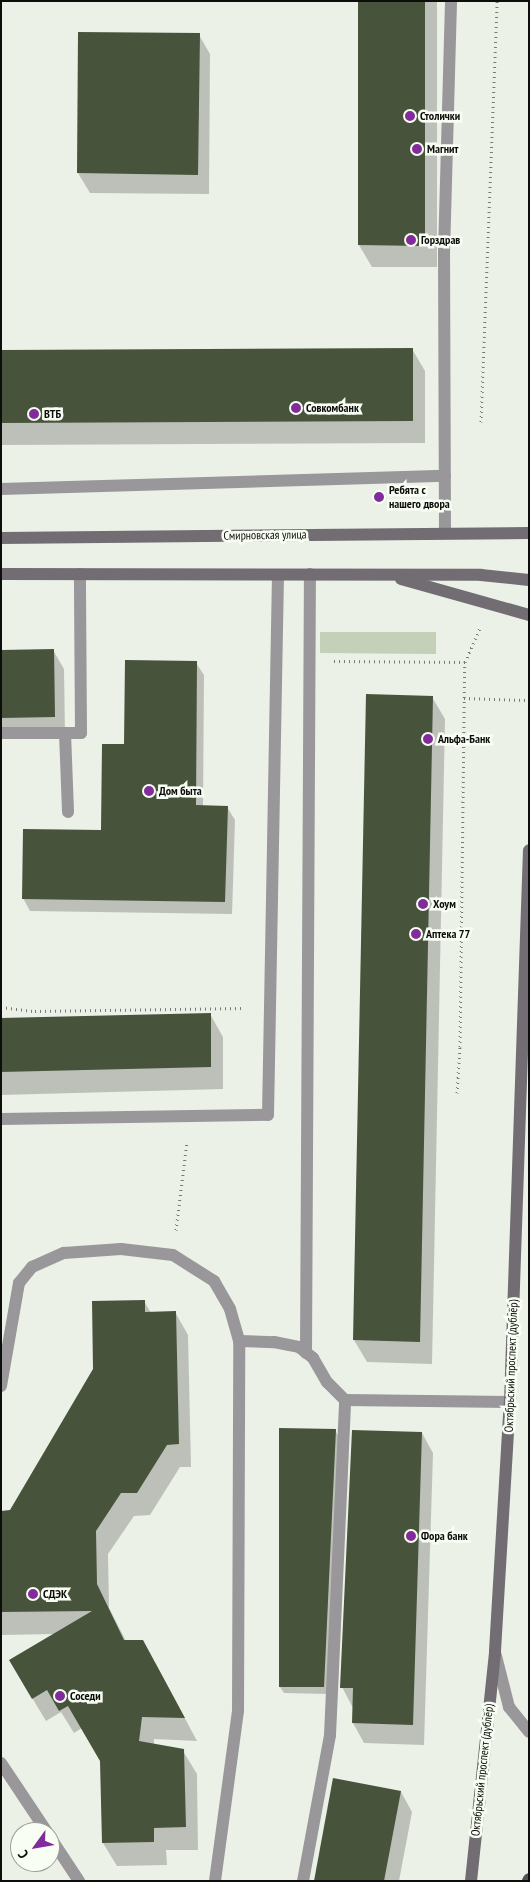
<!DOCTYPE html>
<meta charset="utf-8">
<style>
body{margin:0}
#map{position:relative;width:530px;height:1882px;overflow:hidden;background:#ebf1e7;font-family:"PT Sans Narrow",sans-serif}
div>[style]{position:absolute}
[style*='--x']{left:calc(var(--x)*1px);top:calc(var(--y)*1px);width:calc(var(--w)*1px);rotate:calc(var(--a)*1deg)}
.green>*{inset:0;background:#c4d0b8}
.shadow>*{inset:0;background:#0003}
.building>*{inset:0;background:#47533b}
.path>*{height:3px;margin-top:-1.5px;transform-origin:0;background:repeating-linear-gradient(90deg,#787b75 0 1px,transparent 0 5px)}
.service>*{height:12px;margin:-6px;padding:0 6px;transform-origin:6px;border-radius:6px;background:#99979a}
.pedestrian>*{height:12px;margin:-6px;padding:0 6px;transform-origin:6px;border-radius:6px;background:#99979a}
.tertiary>*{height:12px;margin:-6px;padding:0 6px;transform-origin:6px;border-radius:6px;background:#99979a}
.secondary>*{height:12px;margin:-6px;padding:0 6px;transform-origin:6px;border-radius:6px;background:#716d72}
.primary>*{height:12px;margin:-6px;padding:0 6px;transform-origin:6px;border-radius:6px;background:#555056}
.dots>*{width:14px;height:14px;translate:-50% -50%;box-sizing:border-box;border:2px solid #f9fef4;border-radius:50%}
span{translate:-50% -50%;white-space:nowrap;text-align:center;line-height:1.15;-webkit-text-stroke:5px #f9fef4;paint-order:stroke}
.poi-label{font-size:12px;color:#0d0e0b;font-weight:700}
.left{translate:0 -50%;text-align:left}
.street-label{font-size:12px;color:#0d0e0b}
.frame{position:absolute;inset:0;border:2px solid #0d0e0b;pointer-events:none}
.north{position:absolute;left:10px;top:1822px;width:50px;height:50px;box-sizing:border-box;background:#f9fef4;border:1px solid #9b9e97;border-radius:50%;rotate:238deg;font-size:14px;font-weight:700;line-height:20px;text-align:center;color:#0d0e0b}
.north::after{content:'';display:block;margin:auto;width:18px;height:22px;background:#812c9a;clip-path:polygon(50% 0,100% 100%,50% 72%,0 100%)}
</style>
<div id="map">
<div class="green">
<i style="clip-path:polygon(320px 632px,436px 632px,436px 654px,320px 653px)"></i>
</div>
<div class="shadow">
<i style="clip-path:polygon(359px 1px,437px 1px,437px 267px,372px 267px,359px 245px)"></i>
<i style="clip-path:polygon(199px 35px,210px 54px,209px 194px,90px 193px,78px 173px)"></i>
<i style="clip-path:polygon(412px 349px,425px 371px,425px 443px,1px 445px,1px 351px)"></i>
<i style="clip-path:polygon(53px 650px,64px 669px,65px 735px,1px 736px,1px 651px)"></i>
<i style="clip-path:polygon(196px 663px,204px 675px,203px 807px,227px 807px,235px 820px,232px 914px,30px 911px,23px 898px,102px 831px,125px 745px)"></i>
<i style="clip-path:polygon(367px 696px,432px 697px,445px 719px,432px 1364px,367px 1362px,354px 1340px)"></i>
<i style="clip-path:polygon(210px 1014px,223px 1037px,223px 1089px,1px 1095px,1px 1019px)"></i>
<i style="clip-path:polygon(144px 1301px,151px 1313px,175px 1312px,188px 1335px,191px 1467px,180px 1467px,150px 1515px,134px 1516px,108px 1554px,109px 1608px,126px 1641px,156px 1664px,197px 1741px,154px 1739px,154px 1745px,183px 1751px,197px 1774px,198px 1850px,166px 1850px,167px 1865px,117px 1866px,103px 1843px,102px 1762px,82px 1728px,74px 1733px,61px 1712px,46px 1721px,10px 1661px,55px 1634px,1px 1635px,1px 1512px,10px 1512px)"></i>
<i style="clip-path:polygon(335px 1430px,339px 1437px,327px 1694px,284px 1693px,280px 1687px)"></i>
<i style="clip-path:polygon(422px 1433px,433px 1453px,424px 1745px,364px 1743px,353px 1723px,353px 1708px,342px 1687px)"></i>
<i style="clip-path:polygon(401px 1792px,412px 1812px,399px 1881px,315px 1881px)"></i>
</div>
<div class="building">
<i style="clip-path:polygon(358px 1px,425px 1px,425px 246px,358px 245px)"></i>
<i style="clip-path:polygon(78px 32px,200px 33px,198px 175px,77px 173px)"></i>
<i style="clip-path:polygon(413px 348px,413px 421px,1px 423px,1px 350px)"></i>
<i style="clip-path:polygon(54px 649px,55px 717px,1px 718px,1px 650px)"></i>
<i style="clip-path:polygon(125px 660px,197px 661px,196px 805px,228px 806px,225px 902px,22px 899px,23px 829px,101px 830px,102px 744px,124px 744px)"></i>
<i style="clip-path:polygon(366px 694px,433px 696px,420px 1342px,353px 1340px)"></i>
<i style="clip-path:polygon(211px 1013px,211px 1067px,1px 1072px,1px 1018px)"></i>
<i style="clip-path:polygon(145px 1300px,145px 1312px,176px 1311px,179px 1444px,167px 1445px,137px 1493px,121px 1493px,96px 1531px,97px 1584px,124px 1640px,143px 1640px,185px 1718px,142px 1717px,139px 1741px,184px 1749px,186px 1827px,154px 1828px,154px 1842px,102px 1843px,100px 1761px,68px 1706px,59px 1711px,47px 1690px,32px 1699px,9px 1660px,92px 1611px,1px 1612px,1px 1511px,10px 1510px,93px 1369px,92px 1301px)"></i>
<i style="clip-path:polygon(279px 1428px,336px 1429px,324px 1687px,279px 1687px)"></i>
<i style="clip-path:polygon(352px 1430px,422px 1432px,413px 1725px,352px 1723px,353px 1688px,340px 1688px)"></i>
<i style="clip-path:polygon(333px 1778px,401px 1791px,384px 1881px,314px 1881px)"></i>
</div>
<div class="path">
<i style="--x:481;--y:422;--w:421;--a:-87.8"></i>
<i style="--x:334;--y:661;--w:131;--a:0.4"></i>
<i style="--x:465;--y:662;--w:37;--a:-66"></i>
<i style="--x:464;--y:698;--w:65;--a:1.8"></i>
<i style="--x:1;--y:1007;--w:34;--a:7"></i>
<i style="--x:35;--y:1011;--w:210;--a:-0.8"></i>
<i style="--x:457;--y:1093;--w:46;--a:-86.3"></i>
<i style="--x:460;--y:1047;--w:385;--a:-89.3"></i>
<i style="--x:176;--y:1230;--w:89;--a:-82.9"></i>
</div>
<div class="service">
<i style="--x:445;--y:533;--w:280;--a:-90.2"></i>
<i style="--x:444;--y:253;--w:252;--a:-88.4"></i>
<i style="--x:1;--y:733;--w:80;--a:0"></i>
<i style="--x:81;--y:733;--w:159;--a:-90.4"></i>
<i style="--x:65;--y:733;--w:79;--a:87.8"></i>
<i style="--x:1;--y:1119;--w:267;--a:-0.9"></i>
<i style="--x:268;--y:1115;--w:540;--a:-88.94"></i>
<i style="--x:306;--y:1353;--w:779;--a:-89.71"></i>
<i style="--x:1;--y:1386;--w:105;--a:-80.1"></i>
<i style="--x:19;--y:1283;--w:21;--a:-51"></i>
<i style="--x:32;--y:1267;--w:35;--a:-24"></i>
<i style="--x:64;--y:1253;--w:57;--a:-4"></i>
<i style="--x:121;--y:1249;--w:52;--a:6.6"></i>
<i style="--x:173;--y:1255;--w:49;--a:32.4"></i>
<i style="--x:214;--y:1281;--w:32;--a:60"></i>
<i style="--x:230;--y:1309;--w:33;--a:74"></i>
<i style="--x:239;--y:1341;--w:35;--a:2"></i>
<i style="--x:274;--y:1342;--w:25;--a:11"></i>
<i style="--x:299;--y:1347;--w:18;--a:38"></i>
<i style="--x:313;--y:1358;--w:28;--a:60"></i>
<i style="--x:327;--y:1382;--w:25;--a:45"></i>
<i style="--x:345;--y:1400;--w:165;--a:0.7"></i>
<i style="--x:1;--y:1763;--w:83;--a:56.3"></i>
<i style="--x:50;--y:1837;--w:53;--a:56.6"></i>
<i style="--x:215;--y:1881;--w:172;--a:-82.3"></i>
<i style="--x:238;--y:1711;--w:370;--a:-89.8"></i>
<i style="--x:303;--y:1881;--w:148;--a:-79.5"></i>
<i style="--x:330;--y:1735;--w:335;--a:-87.4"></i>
</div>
<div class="pedestrian">
<i style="--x:1;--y:489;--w:444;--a:-1.7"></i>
</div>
<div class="tertiary">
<i style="--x:496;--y:1656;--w:53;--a:75.7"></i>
<i style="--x:509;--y:1707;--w:32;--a:51"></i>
</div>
<div class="secondary">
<i style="--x:1;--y:538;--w:528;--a:-0.54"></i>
<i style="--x:1;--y:574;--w:480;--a:0.1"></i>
<i style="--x:481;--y:575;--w:48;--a:5.9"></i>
<i style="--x:401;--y:579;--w:133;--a:15.7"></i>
<i style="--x:471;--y:1881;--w:231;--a:-84"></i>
<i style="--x:495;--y:1651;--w:249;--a:-86.6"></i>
<i style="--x:510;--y:1402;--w:552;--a:-88.03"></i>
</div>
<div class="primary">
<i style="--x:528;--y:1881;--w:2;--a:-63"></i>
</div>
<div class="dots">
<i style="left:410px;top:116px;background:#812c9a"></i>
<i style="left:417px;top:149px;background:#812c9a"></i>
<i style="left:411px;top:240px;background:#812c9a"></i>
<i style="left:296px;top:408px;background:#812c9a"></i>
<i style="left:34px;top:414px;background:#812c9a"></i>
<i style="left:379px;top:497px;background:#812c9a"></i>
<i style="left:428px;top:739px;background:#812c9a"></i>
<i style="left:149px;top:791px;background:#812c9a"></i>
<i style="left:423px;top:904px;background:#812c9a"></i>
<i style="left:416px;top:934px;background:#812c9a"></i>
<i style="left:411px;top:1536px;background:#812c9a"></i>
<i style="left:33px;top:1594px;background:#812c9a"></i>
<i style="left:60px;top:1696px;background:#812c9a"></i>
</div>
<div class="poi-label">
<span class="left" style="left:420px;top:116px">Столички</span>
<span class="left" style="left:427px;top:149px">Магнит</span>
<span class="left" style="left:421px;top:240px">Горздрав</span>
<span class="left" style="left:306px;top:408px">Совкомбанк</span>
<span class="left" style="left:44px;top:414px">ВТБ</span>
<span class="left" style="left:389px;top:497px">Ребята с<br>нашего двора</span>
<span class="left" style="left:438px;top:739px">Альфа-Банк</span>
<span class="left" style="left:159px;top:791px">Дом быта</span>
<span class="left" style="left:433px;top:904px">Хоум</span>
<span class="left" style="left:426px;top:934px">Аптека 77</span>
<span class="left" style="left:421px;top:1536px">Фора банк</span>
<span class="left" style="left:43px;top:1594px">СДЭК</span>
<span class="left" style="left:70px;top:1696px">Соседи</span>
</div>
<div class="street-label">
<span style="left:265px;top:535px;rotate:-1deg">Смирновская улица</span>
<span style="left:511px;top:1366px;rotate:-88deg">Октябрьский проспект (дублёр)</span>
<span style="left:482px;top:1770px;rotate:-84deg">Октябрьский проспект (дублёр)</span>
</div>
<div class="frame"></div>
<div class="north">С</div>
</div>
